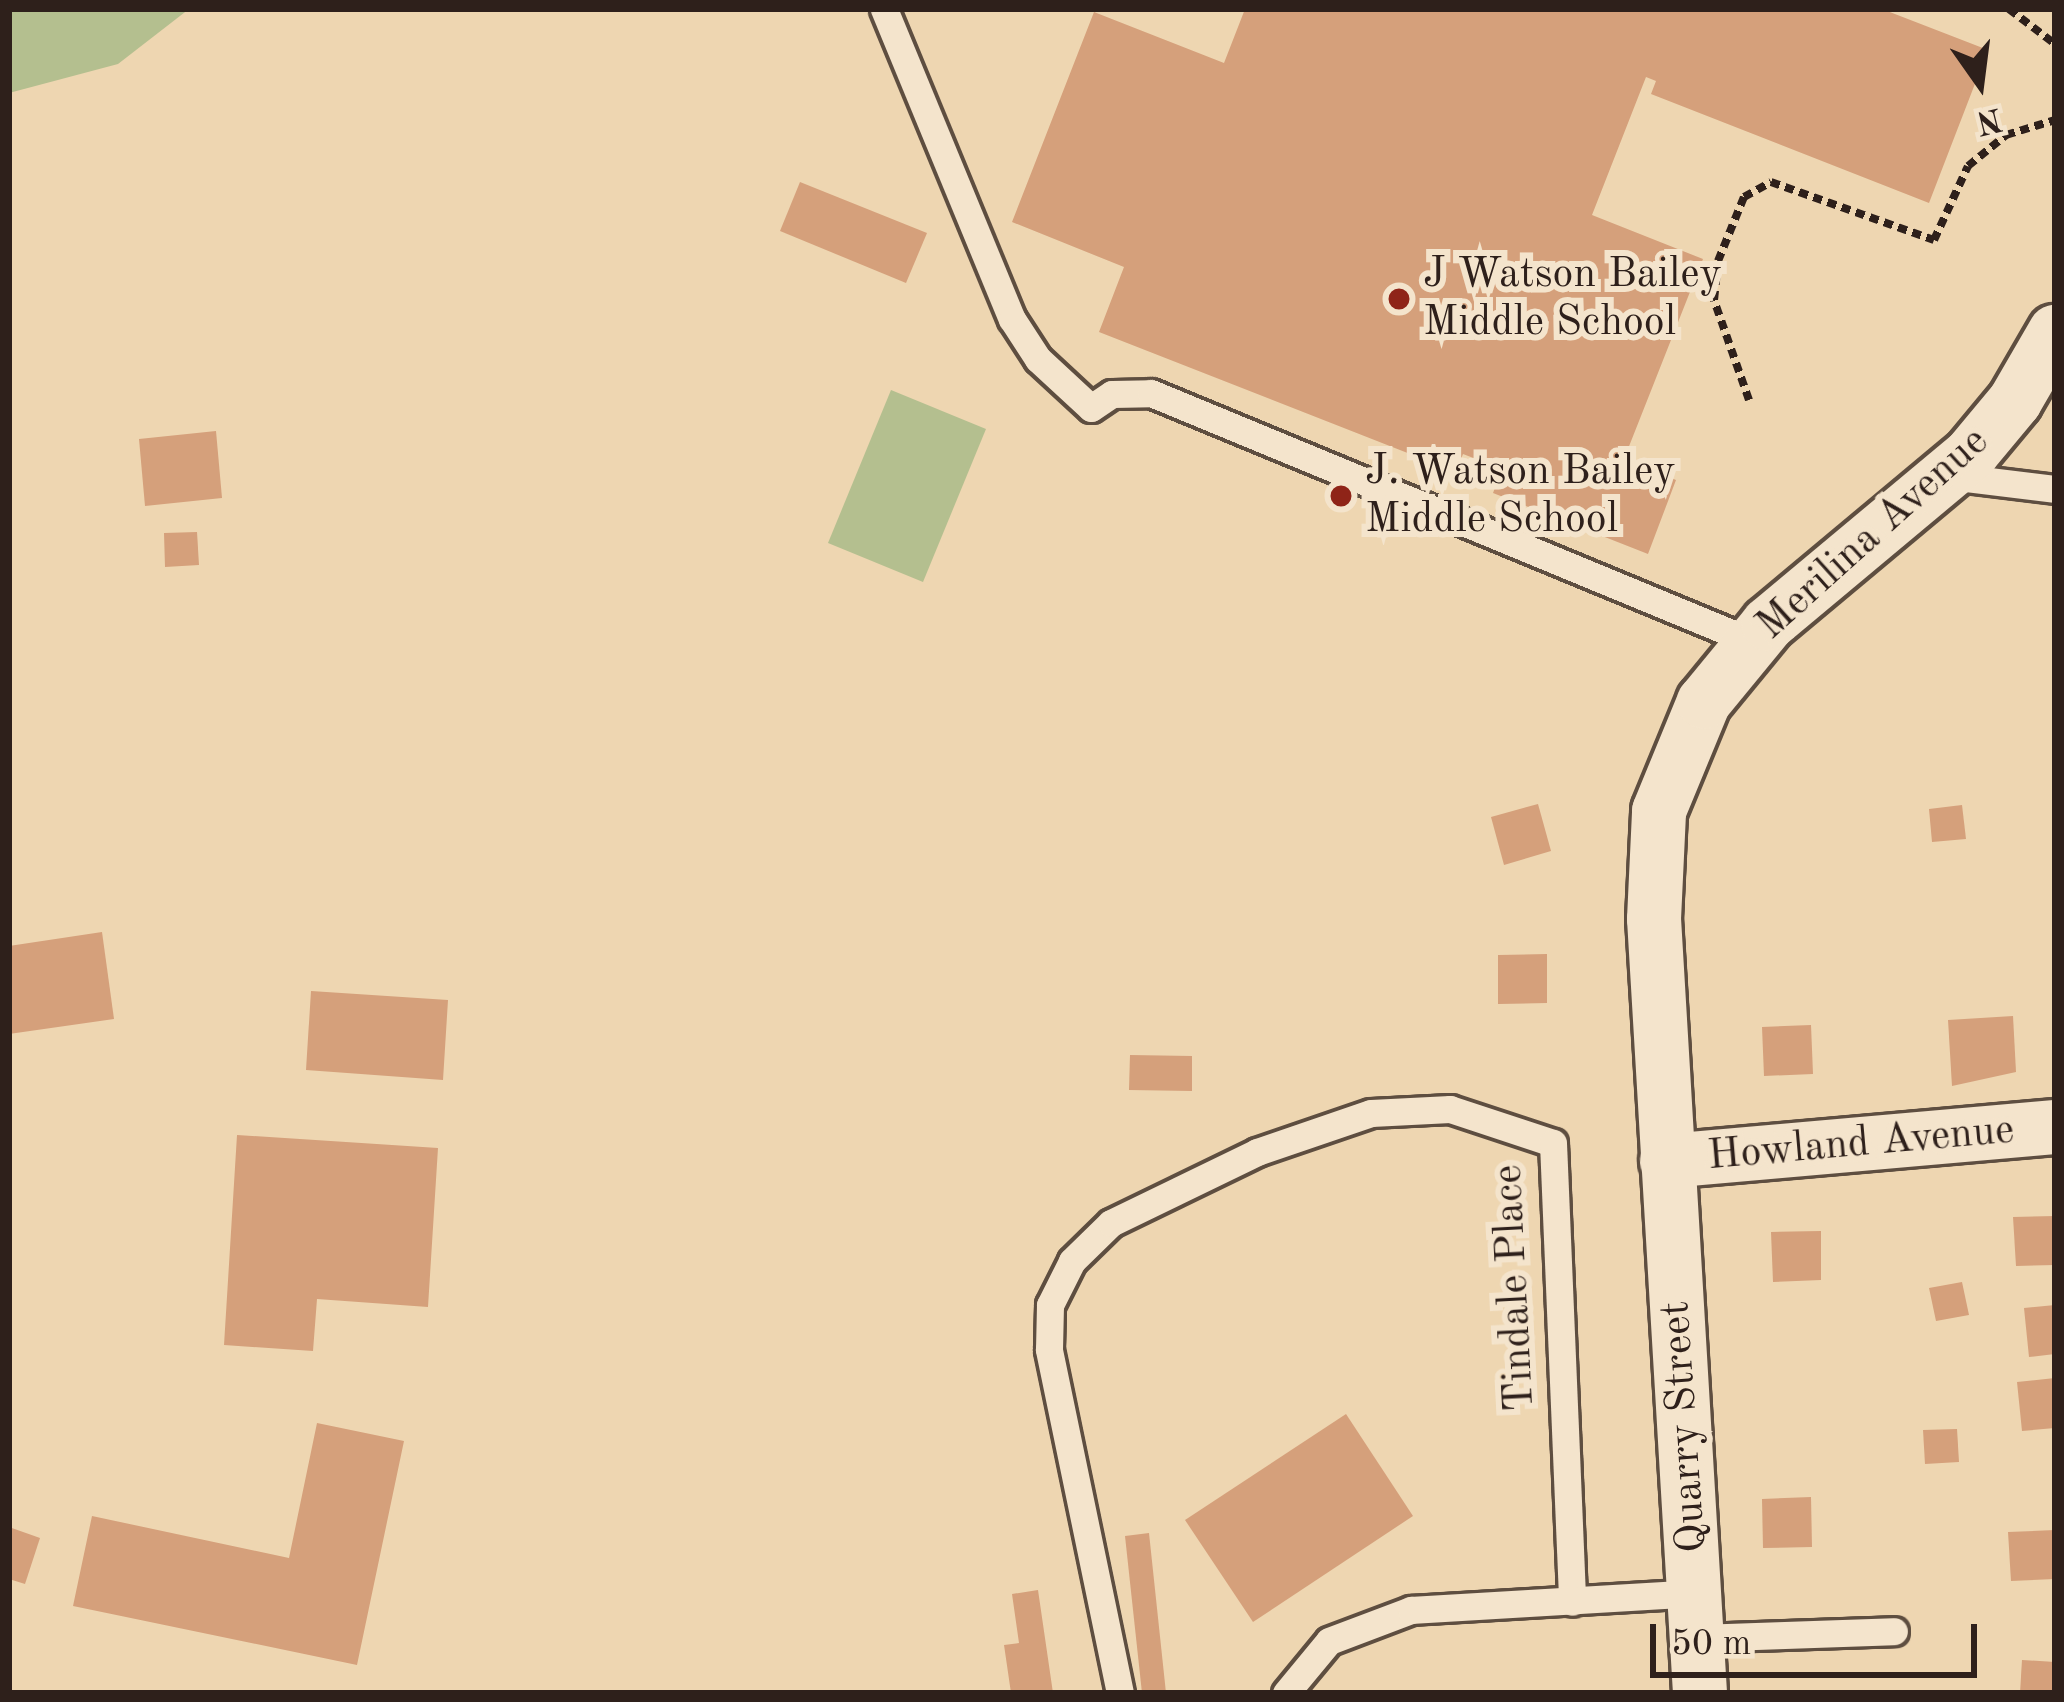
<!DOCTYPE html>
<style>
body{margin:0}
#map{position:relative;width:2064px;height:1702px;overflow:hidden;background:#eed6b1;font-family:"Old Standard TT",serif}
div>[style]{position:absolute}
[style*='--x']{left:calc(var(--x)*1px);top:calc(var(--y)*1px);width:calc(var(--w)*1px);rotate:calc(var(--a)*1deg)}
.green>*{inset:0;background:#b4bf8f}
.building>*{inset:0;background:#d5a07b}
.path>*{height:8px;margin-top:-4px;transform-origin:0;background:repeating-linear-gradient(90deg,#2e201b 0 9px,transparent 0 15px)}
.roads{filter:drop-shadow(3px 0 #5e4e40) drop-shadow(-3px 0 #5e4e40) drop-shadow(0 3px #5e4e40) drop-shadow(0 -3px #5e4e40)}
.service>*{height:27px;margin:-13.5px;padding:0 13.5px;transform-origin:13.5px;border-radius:13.5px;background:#f4e4cc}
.minor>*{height:54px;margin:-27px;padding:0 27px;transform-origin:27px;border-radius:27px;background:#f4e4cc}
.dots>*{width:33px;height:33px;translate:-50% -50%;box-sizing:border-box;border:6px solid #f4e4cc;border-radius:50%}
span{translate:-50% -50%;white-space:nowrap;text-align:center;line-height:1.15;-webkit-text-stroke:12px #f4e4cc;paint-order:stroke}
.poi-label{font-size:42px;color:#2e201b}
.left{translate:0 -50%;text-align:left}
.street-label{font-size:42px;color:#2e201b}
.frame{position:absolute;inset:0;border:12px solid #2e201b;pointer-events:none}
.north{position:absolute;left:1920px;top:24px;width:120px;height:120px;-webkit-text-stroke:9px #f4e4cc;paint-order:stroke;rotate:166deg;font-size:33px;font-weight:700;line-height:48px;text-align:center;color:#2e201b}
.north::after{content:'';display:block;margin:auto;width:42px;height:54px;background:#2e201b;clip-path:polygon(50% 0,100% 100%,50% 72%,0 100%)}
.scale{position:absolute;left:1650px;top:1624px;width:327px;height:54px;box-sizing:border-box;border:6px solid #2e201b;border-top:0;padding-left:15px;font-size:36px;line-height:42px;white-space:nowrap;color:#2e201b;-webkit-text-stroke:9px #f4e4cc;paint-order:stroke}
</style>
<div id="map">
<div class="green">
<i style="clip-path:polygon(9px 9px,189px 9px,118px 64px,9px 93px)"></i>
<i style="clip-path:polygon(891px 390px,986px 429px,923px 582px,828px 543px)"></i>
</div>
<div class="building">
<i style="clip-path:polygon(1245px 9px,1882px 9px,1988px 50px,1929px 203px,1651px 94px,1656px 81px,1646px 77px,1592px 215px,1703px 259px,1624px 459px,1676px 480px,1648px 554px,1493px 493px,1502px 469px,1463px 454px,1456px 472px,1099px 332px,1124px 267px,1012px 222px,1094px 12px,1224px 63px)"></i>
<i style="clip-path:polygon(800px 182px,927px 233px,906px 283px,780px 231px)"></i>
<i style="clip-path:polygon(216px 431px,222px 498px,145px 506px,139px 439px)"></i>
<i style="clip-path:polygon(197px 532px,199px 565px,165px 567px,164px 533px)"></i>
<i style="clip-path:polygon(1538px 804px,1551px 851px,1504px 865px,1491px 817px)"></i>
<i style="clip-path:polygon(1962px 805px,1966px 839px,1932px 842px,1929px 809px)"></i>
<i style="clip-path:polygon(102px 932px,114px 1019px,9px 1034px,9px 946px)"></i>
<i style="clip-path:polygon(1547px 954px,1547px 1003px,1498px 1004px,1498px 955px)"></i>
<i style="clip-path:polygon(311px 991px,448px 1000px,443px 1080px,306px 1070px)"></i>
<i style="clip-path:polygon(2013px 1016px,2016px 1072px,1952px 1086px,1948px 1020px)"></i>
<i style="clip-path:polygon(1811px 1025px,1813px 1074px,1764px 1076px,1762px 1027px)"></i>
<i style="clip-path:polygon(1130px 1055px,1192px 1056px,1192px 1091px,1129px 1090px)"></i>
<i style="clip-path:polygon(237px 1135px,438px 1148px,428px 1307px,317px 1299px,313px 1351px,224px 1345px)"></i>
<i style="clip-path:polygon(2055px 1216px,2055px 1265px,2016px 1266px,2013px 1217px)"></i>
<i style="clip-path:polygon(1821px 1231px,1821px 1280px,1773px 1282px,1771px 1232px)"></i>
<i style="clip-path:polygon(1962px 1282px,1969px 1315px,1936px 1321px,1929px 1288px)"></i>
<i style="clip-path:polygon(2055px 1305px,2055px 1354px,2029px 1357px,2024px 1308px)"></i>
<i style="clip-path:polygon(2055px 1378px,2055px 1428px,2022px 1431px,2017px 1382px)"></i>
<i style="clip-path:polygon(1346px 1414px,1413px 1516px,1253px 1622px,1185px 1520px)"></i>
<i style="clip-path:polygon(317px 1423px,404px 1441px,357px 1665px,73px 1606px,92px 1516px,289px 1558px)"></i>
<i style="clip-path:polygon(1957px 1429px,1959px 1462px,1925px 1464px,1923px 1430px)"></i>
<i style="clip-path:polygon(1811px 1497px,1812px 1547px,1763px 1548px,1762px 1499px)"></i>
<i style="clip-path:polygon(9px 1527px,40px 1538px,25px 1584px,9px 1579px)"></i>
<i style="clip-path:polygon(2055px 1530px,2055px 1579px,2011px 1581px,2008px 1532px)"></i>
<i style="clip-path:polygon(1149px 1533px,1166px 1693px,1142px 1693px,1125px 1536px)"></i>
<i style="clip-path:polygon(1038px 1590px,1053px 1693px,1011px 1693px,1004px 1645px,1019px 1643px,1012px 1594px)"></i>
<i style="clip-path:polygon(2022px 1660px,2055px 1662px,2055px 1693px,2020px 1693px)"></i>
</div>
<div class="path">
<i style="--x:2009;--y:9;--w:58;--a:37.3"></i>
<i style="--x:1749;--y:400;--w:106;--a:-109.3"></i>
<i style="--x:1714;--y:300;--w:39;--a:-84"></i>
<i style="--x:1718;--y:261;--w:69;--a:-67.9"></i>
<i style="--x:1744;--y:197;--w:31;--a:-29"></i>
<i style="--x:1771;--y:182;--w:173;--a:19.6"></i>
<i style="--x:1934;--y:240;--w:81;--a:-65.3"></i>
<i style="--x:1968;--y:166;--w:49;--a:-39.2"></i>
<i style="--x:2006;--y:135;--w:51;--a:-17"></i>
</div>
<div class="roads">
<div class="service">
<i style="--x:884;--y:9;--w:335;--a:67.6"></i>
<i style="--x:1012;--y:319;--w:48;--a:57"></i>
<i style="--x:1038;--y:359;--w:72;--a:42.8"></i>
<i style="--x:1091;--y:408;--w:25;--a:-34"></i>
<i style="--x:1112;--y:394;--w:39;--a:-1"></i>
<i style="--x:1151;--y:393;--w:651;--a:22.47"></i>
<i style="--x:1949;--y:476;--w:107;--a:7"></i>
<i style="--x:1697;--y:1638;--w:197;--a:-2"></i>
<i style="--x:1120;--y:1693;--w:351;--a:-101.7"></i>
<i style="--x:1049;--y:1349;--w:44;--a:-88.7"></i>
<i style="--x:1050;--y:1305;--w:49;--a:-63.4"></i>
<i style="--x:1072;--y:1261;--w:54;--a:-44.3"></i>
<i style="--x:1111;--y:1223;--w:162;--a:-25.9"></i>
<i style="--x:1257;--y:1152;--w:120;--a:-18.9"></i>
<i style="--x:1371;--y:1113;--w:79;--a:-2.9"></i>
<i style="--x:1450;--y:1109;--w:108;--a:18.3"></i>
<i style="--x:1553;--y:1143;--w:459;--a:87.6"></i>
<i style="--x:1286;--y:1693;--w:67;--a:-50.4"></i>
<i style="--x:1329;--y:1641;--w:88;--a:-20.7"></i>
<i style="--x:1411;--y:1610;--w:286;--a:-3.4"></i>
</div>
<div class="minor">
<i style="--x:1667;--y:1161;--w:389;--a:-5"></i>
<i style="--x:1700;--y:1693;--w:775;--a:-93.4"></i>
<i style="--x:1654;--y:919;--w:108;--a:-87.3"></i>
<i style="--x:1659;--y:811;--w:118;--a:-67.6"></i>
<i style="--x:1704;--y:702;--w:101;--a:-50.6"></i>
<i style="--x:1768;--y:624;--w:265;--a:-39.9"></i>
<i style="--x:1971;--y:454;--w:69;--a:-50.3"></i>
<i style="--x:2015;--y:401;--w:80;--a:-59.9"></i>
</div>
</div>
<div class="dots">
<i style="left:1399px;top:299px;background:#8f2418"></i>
<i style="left:1341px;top:496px;background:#8f2418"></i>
</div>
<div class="poi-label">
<span class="left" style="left:1423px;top:299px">J Watson Bailey<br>Middle School</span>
<span class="left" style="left:1365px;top:496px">J. Watson Bailey<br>Middle School</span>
</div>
<div class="street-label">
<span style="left:1873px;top:534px;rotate:-42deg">Merilina Avenue</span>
<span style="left:1861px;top:1144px;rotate:-5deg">Howland Avenue</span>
<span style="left:1515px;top:1288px;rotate:-93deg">Tindale Place</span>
<span style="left:1685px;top:1427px;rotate:-94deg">Quarry Street</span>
</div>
<div class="frame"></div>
<div class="north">N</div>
<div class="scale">50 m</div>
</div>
